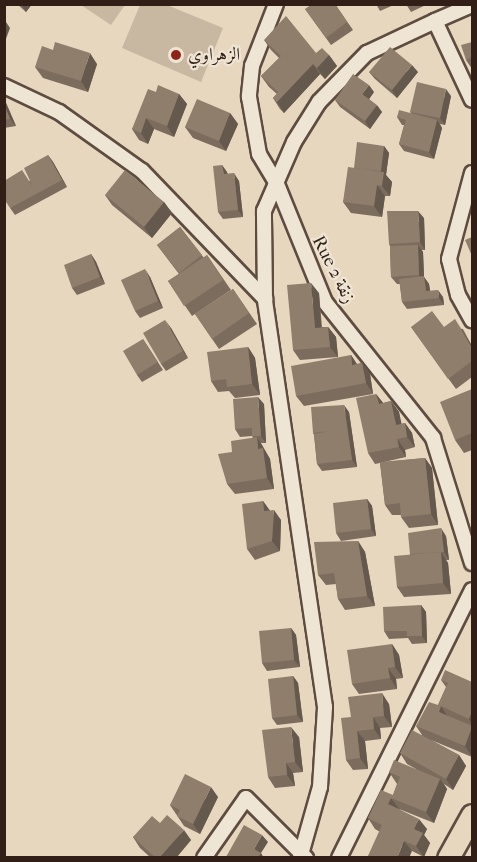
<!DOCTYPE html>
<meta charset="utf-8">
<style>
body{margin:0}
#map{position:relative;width:477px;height:862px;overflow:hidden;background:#e7d7be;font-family:"IM FELL French Canon",Amiri,serif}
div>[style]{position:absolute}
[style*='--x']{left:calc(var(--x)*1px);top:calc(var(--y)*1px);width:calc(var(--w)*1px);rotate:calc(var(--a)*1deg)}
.green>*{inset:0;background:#c8b8a1}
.roads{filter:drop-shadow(2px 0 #5e4c40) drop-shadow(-2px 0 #5e4c40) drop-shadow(0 2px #5e4c40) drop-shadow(0 -2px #5e4c40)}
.street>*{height:14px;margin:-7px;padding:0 7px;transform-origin:7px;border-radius:7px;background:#efe5d5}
.primary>*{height:21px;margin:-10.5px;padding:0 10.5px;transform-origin:10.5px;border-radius:10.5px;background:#e7d7be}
.wall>*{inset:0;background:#7c6c5e}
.shaded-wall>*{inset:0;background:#65584c}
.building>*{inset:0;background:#907e6d}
.dots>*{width:16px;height:16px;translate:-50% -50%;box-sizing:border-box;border:3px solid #efe5d5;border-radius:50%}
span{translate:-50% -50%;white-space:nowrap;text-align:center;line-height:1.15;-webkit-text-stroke:4.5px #efe5d5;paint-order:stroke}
.poi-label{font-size:18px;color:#311e16}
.left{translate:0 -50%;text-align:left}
.street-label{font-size:18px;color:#311e16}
.frame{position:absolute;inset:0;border:6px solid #311e16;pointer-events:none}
</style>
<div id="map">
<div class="green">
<i style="clip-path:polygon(81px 5px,125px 5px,111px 25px)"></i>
<i style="clip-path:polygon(140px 5px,167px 5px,223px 28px,201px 82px,122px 48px)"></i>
</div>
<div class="roads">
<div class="street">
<i style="--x:276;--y:4;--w:66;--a:111.2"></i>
<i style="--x:252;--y:66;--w:31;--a:96"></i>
<i style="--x:249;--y:97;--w:58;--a:80"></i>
<i style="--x:259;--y:154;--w:35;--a:59"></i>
<i style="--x:277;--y:184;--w:127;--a:67.9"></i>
<i style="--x:325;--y:302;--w:174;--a:51.5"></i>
<i style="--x:433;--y:438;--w:131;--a:72.7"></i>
<i style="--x:435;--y:21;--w:40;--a:-23.4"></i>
<i style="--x:4;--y:86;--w:61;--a:25.3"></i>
<i style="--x:59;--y:112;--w:102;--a:35.4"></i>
<i style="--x:142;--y:171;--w:178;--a:46.1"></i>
<i style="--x:472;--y:173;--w:89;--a:105"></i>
<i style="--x:449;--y:259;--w:37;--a:76"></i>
<i style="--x:458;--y:295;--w:29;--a:61"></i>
<i style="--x:204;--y:858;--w:73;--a:-55"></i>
<i style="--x:246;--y:798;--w:85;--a:45"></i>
<i style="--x:300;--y:858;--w:74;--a:-74.3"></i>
<i style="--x:320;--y:787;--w:80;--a:-86.4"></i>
<i style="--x:325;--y:707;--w:412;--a:-98.4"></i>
<i style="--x:265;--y:299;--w:88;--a:-90.7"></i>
<i style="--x:264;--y:211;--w:75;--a:-66.5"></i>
<i style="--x:294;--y:142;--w:47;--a:-58"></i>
<i style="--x:319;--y:102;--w:69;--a:-45.6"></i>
<i style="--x:367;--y:53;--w:75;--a:-25.2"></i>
<i style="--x:435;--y:21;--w:87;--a:64.9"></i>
<i style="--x:339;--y:858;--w:299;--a:-63.6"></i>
</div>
<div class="primary">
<i style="--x:448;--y:858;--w:49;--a:-60.8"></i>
</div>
</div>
<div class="wall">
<i style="clip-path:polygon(17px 4px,32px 4px,26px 12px)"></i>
<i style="clip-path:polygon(335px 4px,353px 30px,331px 45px,305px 9px)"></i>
<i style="clip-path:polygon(376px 4px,396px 4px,380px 11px)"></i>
<i style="clip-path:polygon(406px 4px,428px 4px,411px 12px)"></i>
<i style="clip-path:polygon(264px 40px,316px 53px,329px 55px,337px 66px,325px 79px,320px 74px,284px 113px,280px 109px,273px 98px,277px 94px,269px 87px,261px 76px,279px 58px,271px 50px)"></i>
<i style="clip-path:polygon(472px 42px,472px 69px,466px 60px)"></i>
<i style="clip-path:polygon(97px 64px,88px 92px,43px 78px,35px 67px)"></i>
<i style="clip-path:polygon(369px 72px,418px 72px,397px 98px,375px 79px)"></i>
<i style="clip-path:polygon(156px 92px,179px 94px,187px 104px,174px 137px,154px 129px,148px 144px,139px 140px,132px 129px)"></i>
<i style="clip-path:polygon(374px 92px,369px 99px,382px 112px,370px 129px,340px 107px,335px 100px)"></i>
<i style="clip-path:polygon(451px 96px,445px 125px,440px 124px,442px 128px,434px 159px,404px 151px,399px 144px,404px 125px,402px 125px,397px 117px,412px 114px,410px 112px)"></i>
<i style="clip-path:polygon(4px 101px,6px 103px,16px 126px,4px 128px)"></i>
<i style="clip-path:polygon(230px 113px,238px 124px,226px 151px,193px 138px,185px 127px)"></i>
<i style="clip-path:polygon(384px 146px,389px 153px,386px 175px,392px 182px,390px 196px,385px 196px,382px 217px,351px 213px,343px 202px,354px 168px)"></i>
<i style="clip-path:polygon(48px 155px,53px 162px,67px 187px,15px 215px,10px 208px)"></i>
<i style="clip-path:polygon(222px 165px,228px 174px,239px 181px,243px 217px,223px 219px,218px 212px)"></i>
<i style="clip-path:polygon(105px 195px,164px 202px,172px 213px,152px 238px,112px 205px)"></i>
<i style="clip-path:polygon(424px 218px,425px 250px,421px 250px,423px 252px,424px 277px,429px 284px,430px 291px,443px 297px,444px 305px,407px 309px,402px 302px,400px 284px,397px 284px,391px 277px,390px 246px,389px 244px)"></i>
<i style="clip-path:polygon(180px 227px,204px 258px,207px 255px,231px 290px,192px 316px,168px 281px,179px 274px,157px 245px)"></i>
<i style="clip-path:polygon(91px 254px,96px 262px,105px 284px,77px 295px,72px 288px)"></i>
<i style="clip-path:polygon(150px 277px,163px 308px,140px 318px,135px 311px)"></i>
<i style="clip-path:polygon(233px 289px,257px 324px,219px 349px,195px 314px)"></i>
<i style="clip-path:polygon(319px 293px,322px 327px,328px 327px,336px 337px,338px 357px,300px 360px,293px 350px)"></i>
<i style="clip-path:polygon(411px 327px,444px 327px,463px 329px,472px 346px,472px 377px,456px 389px)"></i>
<i style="clip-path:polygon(171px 328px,188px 358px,166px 371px,161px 364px)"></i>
<i style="clip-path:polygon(143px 339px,163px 370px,142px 382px,137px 375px)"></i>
<i style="clip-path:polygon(248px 347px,255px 358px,260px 395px,235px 398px,229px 391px,218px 392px,211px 381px)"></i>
<i style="clip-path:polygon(351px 355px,357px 364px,362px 363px,370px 374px,373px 394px,304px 406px,296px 396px)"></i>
<i style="clip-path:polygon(472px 389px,472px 450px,464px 453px,455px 440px)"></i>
<i style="clip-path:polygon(376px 394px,383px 403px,391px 401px,399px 412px,401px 424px,405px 423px,412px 433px,415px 447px,405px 450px,406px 457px,384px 462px,425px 458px,432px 468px,438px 525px,409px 528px,401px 517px,401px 515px,392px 515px,385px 505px,380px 463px,375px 464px,368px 453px)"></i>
<i style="clip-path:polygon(264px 404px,266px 443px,261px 443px,270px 459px,274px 489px,235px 494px,227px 484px,232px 452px,253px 438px,252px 436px,240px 437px,235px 429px)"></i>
<i style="clip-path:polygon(349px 412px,357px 467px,322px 471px,317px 464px,314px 435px,313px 433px)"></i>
<i style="clip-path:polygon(367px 499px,372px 506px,376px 536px,341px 541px,336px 533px)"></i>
<i style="clip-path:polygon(263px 501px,269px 510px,281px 520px,280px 551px,255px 560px,247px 549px)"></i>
<i style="clip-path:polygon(446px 536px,449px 560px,446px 560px,448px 563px,451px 594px,404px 597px,397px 587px,410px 554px)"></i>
<i style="clip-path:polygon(358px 541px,365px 552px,375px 606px,345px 610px,338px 599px,336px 584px,326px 585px,318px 575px)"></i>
<i style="clip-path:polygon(421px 605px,426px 612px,427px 643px,412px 644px,408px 638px,389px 639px,384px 631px)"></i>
<i style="clip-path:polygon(291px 628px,296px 635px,300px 667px,267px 671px,262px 663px)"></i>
<i style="clip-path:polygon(392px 644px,399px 655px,403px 678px,396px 679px,397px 689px,359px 694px,352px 684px)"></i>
<i style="clip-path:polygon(293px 676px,298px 683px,303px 722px,277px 725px,272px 718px)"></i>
<i style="clip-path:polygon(441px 680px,472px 682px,472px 757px,431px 740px,459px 755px,466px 766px,453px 790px,444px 784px,447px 789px,434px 823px,399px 809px,427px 829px,424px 835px,430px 843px,424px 857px,412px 851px,375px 829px,368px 818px,393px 795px,397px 784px,389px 772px,416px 769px,407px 764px,400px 753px,422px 735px,416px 726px,438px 705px,446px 687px)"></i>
<i style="clip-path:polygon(389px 704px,392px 727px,380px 728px,381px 739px,365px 741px,368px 769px,353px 770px,346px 760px,351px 717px)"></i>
<i style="clip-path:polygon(299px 737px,303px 772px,293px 773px,295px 786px,275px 788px,268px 777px)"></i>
<i style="clip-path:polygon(218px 797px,200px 834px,184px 826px,170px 805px)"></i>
<i style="clip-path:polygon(160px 823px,191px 840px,176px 858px,151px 858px,140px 848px,133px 837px)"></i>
</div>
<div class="shaded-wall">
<i style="clip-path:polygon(21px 4px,32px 4px,26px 12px)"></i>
<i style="clip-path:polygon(4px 19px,10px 28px,4px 44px)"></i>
<i style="clip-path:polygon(90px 53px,97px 64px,88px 92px,81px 81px)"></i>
<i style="clip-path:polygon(329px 55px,337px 66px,325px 79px,317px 68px)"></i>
<i style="clip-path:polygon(313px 64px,320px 74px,284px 113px,277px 102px)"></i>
<i style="clip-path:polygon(412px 65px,418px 72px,397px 98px,392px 90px)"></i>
<i style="clip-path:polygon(369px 85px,374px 92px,367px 102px,362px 94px)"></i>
<i style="clip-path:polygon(446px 89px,451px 96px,445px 125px,440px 118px)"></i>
<i style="clip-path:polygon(179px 94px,187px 104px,174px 137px,167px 126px)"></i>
<i style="clip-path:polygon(4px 101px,6px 103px,16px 126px,10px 119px,4px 104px)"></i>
<i style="clip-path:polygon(377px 105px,382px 112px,370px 129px,365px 121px)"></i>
<i style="clip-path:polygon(230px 113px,238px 124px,226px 151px,219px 141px)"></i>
<i style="clip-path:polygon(146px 118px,154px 129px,148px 144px,141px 133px)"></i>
<i style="clip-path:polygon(437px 120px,442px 128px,434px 159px,429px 152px)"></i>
<i style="clip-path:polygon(384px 146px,389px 153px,386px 175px,392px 182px,390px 196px,382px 186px,380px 172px)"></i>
<i style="clip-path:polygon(48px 155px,53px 162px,67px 187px,62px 180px)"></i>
<i style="clip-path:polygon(222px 165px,227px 172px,229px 182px,224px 174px)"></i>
<i style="clip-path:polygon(234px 173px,239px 181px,243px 217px,238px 210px)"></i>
<i style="clip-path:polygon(377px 185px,385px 196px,382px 217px,374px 206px)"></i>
<i style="clip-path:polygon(164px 202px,172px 213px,152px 238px,144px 227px)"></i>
<i style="clip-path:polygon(418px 211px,424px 218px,425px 250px,420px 242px)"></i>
<i style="clip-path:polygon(418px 245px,423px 252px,424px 277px,429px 284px,431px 298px,426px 291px,425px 282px,419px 275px)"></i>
<i style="clip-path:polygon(91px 254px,96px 262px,105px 284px,100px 277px)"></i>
<i style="clip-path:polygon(145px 269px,150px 277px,163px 308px,158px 301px)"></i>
<i style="clip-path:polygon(311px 283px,319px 293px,322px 339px,315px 328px)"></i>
<i style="clip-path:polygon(438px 290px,443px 297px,444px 305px,439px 298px)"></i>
<i style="clip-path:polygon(455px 319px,472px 346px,472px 348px)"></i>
<i style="clip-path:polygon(165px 320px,171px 328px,188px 358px,183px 351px)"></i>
<i style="clip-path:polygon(328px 327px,336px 337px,338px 357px,330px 347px)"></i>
<i style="clip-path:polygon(248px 347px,255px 358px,260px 395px,252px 384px)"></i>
<i style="clip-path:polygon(351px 355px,358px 366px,352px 365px)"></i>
<i style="clip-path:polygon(362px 363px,370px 374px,373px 394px,366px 383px)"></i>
<i style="clip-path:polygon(376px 394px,384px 404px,379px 404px)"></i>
<i style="clip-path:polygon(258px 397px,264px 404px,266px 443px,261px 436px)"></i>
<i style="clip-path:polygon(391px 401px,399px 412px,404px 435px,396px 425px)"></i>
<i style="clip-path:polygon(344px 405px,349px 412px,357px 467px,352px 460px)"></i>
<i style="clip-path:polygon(405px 423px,412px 433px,415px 447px,407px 437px)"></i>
<i style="clip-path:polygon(257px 437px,270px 459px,274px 489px,267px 478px,258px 449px)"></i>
<i style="clip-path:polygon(397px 439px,405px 450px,406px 457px,399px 447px)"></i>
<i style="clip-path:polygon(425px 458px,432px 468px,438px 525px,431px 514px)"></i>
<i style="clip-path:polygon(367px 499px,372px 506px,376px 536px,371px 529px)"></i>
<i style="clip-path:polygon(263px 501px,271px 512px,264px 511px)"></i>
<i style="clip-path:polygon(274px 510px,281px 520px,280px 551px,272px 541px)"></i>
<i style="clip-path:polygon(441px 528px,446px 536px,449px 560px,444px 552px)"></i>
<i style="clip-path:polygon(358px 541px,365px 552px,375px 606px,367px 596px)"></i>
<i style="clip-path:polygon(441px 552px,448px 563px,451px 594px,443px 583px)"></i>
<i style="clip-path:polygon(421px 605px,426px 612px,427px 643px,422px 636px)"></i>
<i style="clip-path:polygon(291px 628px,296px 635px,300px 667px,294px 660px)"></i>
<i style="clip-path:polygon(392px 644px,399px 655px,403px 678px,395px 667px)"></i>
<i style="clip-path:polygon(388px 668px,396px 679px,397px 689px,390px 678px)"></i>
<i style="clip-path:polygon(293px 676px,298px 683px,303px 722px,297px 715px)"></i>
<i style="clip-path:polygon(382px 693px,389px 704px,392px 727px,384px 716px)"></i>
<i style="clip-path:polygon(441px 706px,448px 717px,439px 712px)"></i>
<i style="clip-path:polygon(472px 711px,472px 725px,469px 719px)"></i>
<i style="clip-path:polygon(373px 717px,380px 728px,381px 739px,374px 729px)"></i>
<i style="clip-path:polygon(291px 727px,299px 737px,303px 772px,295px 762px)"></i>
<i style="clip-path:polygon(472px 728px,472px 757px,465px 746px)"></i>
<i style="clip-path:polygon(357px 731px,365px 741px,368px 769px,360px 758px)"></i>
<i style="clip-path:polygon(459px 755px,466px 766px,453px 790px,446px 779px)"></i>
<i style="clip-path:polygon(286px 763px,293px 773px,295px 786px,287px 775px)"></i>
<i style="clip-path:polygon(440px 779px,447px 789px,434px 823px,426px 812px)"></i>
<i style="clip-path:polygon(211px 787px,218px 797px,200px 834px,193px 824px)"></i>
<i style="clip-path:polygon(391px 798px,399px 809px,388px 804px)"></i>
<i style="clip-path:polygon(419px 819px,427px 829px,424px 835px,430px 843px,424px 857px,416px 846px,414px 829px)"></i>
<i style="clip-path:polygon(184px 830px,191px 840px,176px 858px,159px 858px)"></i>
<i style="clip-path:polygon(262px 835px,268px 842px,261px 853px,264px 858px,258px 858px,254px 849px)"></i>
<i style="clip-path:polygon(404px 841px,412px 851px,409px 858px,397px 858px)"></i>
</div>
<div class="building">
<i style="clip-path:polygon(312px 4px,335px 4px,347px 22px,326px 38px,305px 9px)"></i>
<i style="clip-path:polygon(286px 16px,316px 53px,322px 48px,329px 55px,317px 68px,313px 64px,277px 102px,273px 98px,278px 92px,261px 76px,281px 56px,264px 40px)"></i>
<i style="clip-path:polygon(55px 42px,90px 53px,81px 81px,35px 67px,42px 46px,53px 50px)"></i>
<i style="clip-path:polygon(472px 42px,472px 57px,466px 60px,461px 45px)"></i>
<i style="clip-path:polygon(390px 47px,412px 65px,392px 90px,369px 72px)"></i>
<i style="clip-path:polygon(353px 74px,369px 85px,362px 94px,377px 105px,365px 121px,335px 100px)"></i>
<i style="clip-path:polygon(417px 82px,446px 89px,440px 118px,410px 112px)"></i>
<i style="clip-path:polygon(158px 85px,179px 94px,167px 126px,146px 118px,141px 133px,132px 129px,148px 89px,156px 92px)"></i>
<i style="clip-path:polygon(197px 99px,230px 113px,219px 141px,185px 127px)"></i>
<i style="clip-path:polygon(4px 104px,10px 119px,4px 120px)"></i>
<i style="clip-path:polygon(399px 110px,437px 120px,429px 152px,399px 144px,406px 120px,397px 117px)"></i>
<i style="clip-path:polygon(357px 142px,384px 146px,381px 171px,354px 168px)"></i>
<i style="clip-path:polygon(48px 155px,62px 180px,10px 208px,4px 199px,4px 181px,22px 170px,33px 187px,24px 168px)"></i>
<i style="clip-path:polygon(222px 165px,224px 174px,234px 173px,238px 210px,218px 212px,213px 166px)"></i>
<i style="clip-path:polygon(348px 167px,384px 172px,382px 186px,377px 185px,374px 206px,343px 202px)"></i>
<i style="clip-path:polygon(125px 170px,164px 202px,144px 227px,105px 195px)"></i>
<i style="clip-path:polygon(387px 211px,418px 211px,420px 242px,389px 244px)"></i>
<i style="clip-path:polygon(180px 227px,202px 255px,179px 273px,157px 245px)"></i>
<i style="clip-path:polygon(472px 237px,472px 256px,465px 240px)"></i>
<i style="clip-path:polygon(418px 245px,419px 275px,391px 277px,390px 246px)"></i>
<i style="clip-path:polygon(91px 254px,100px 277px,72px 288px,64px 265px)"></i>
<i style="clip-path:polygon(207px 255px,223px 280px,184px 306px,168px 281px)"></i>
<i style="clip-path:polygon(145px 269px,158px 301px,135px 311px,121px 280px)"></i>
<i style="clip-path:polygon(424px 276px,426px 291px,438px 290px,439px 298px,402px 302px,399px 279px)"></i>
<i style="clip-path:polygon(311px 283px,315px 328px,328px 327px,330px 347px,293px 350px,287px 285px)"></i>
<i style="clip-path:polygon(233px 289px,249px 313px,212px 339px,195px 314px)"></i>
<i style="clip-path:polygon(432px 311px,444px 327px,455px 319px,472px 348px,472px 361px,448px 379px,411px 327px)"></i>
<i style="clip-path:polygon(165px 320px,183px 351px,161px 364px,143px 333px)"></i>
<i style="clip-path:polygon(143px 339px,158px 362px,137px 375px,123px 351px)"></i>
<i style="clip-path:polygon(248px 347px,252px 384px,227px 387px,226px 379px,211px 381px,207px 352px)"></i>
<i style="clip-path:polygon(351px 355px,352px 365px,362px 363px,366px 383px,296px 396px,291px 366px)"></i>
<i style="clip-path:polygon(472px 389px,472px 433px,455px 440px,440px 402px)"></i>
<i style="clip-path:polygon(376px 394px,379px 404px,391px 401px,396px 425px,405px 423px,407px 437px,397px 439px,399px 447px,368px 453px,356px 398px)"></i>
<i style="clip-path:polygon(258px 397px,261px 436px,252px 436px,252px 428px,235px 429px,233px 399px)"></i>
<i style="clip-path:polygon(344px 405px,352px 460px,317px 464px,314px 434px,330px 431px,313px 433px,311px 407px)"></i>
<i style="clip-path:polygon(257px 437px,258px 449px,263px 448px,267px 478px,227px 484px,218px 454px,232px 452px,231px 441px)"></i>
<i style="clip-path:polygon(425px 458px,431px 514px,401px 517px,400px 503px,385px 505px,380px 462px)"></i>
<i style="clip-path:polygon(367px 499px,371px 529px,336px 533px,333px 503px)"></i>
<i style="clip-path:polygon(263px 501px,264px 511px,274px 510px,272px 541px,247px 549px,242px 504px)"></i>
<i style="clip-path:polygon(441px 528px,444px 552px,410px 554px,408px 533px)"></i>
<i style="clip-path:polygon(358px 541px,367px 596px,338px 599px,334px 573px,318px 575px,314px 542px)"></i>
<i style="clip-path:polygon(441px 552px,443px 583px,397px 587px,394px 556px)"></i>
<i style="clip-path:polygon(421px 605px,422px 636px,407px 636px,407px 631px,384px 631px,383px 607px)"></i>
<i style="clip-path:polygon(291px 628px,294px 660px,262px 663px,259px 631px)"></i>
<i style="clip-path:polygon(392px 644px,395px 667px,388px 668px,390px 678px,352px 684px,347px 650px)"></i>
<i style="clip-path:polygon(445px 670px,472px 682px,472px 711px,469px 719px,441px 706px,439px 712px,472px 726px,465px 746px,416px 726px,429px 702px,438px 705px,448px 683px,441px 680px)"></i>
<i style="clip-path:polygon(293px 676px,297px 715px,272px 718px,268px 679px)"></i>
<i style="clip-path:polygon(382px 693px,384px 716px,373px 717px,374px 729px,357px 731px,360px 758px,346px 760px,341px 718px,351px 717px,348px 697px)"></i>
<i style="clip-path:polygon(291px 727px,295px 762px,286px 763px,287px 775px,268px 777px,262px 730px)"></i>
<i style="clip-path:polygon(412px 730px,459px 755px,446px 779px,400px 753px)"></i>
<i style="clip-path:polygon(394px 760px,440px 779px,426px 812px,391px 798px,388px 804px,419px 819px,414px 829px,423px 833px,416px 846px,404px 841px,397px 858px,367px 858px,382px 825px,368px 818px,381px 790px,393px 795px,400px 777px,389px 772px)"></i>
<i style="clip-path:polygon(185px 774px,211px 787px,193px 824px,177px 816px,180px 810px,170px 805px)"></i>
<i style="clip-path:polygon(167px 815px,184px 830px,159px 858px,156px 858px,133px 837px,152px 816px,160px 823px)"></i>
<i style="clip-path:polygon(244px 825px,262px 835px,254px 849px,261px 853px,258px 858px,226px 858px,226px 857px)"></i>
</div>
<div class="dots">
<i style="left:176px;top:55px;background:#8f2418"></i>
</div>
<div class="poi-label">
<span class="left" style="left:188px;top:55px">الزهراوي</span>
</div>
<div class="street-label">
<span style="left:333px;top:270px;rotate:63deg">Rue 2 زنقة</span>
</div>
<div class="frame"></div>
</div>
